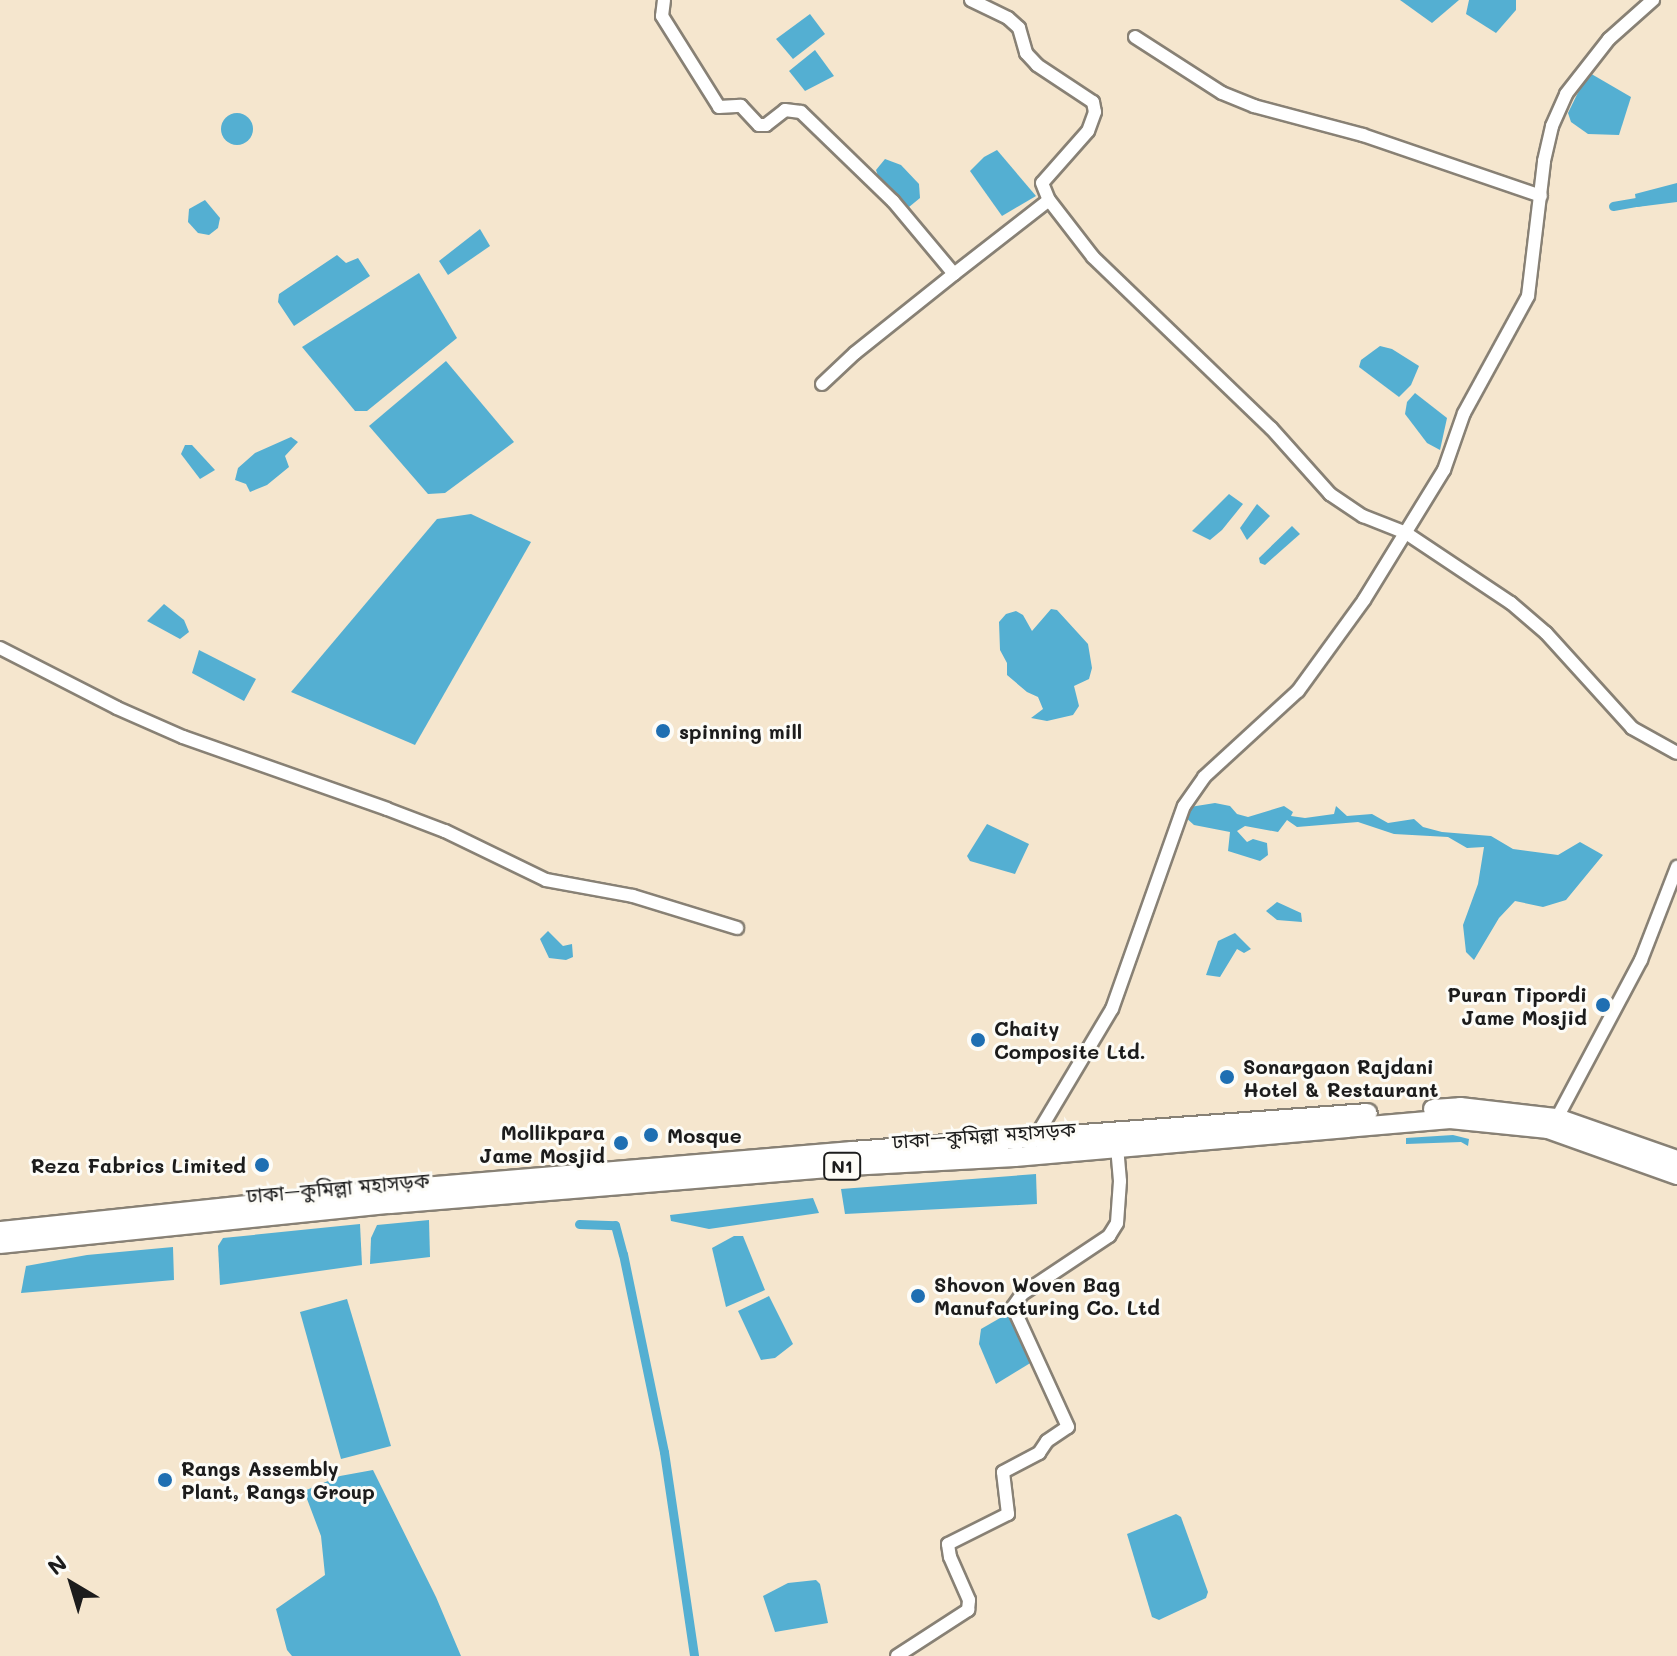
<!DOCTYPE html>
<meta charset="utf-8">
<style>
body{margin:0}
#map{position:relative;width:1677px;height:1656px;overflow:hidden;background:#f5e6ce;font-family:Mali,"Noto Sans Bengali",sans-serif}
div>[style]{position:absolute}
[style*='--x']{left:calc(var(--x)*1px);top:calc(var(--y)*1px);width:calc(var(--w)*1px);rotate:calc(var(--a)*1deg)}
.water>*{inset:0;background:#54afd2}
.round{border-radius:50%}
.canal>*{height:9px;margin:-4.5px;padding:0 4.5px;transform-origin:4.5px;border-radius:4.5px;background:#54afd2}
.roads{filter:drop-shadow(2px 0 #888175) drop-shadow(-2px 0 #888175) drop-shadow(0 2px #888175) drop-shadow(0 -2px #888175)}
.minor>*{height:12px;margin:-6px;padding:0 6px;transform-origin:6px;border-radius:6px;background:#fff}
.highway>*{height:18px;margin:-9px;padding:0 9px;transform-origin:9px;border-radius:9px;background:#fff}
.dots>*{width:22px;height:22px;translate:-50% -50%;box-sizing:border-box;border:4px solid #fdfcf7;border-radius:50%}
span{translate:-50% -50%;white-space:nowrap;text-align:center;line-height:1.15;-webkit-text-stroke:6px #fdfcf7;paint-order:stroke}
.shield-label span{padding:2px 6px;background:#fdfcf7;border:2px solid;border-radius:6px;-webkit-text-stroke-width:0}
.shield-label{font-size:18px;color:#1c1c1c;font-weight:700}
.poi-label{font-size:20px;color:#1c1c1c;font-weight:700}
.left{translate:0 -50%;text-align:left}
.right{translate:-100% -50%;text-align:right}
.street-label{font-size:20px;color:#1c1c1c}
.north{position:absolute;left:32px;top:1544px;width:80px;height:80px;-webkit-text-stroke:6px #fdfcf7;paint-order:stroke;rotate:322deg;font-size:22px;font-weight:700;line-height:32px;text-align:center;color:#1c1c1c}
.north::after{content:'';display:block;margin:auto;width:28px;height:36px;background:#1c1c1c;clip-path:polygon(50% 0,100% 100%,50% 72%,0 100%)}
</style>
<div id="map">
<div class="water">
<i style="clip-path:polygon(1400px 0,1459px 0,1432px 23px)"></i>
<i style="clip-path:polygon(1469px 0,1516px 0,1516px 10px,1496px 33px,1466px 14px)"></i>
<i style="clip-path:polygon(810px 14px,825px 34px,793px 59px,776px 39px)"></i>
<i style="clip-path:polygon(815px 50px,834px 76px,805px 91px,789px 71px)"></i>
<i style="clip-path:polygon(1588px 72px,1631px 97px,1619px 135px,1588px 134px,1571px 122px,1568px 113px)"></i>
<i class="round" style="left:221px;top:113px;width:32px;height:32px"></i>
<i style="clip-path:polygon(997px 150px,1036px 196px,1002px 216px,970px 171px,984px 157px)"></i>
<i style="clip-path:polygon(885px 159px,901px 165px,919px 184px,920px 198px,909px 207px,900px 203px,878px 176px,876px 170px)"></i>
<i style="clip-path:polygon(1677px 183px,1677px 202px,1637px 207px,1635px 194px)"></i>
<i style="clip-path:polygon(205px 200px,220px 218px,218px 228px,209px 235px,198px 233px,188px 222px,189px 209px)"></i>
<i style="clip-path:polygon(480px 229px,490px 246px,448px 275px,439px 261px)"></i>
<i style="clip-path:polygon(337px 255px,346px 263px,358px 258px,370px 276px,294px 326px,278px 302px,279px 294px)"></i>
<i style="clip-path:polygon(419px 273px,457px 338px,367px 411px,355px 411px,302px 347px)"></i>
<i style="clip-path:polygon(1380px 346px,1392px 349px,1419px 366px,1411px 385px,1399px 397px,1359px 367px,1361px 360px)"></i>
<i style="clip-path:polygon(446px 361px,514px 442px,445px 493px,428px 494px,369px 426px)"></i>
<i style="clip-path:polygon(1415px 393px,1447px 418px,1440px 450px,1427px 443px,1405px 414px,1407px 402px)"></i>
<i style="clip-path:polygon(291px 437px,298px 442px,285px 456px,289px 467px,267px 485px,250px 492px,246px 484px,235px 480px,238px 468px,255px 453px)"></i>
<i style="clip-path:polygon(185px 445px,192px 445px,215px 470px,200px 479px,181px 454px)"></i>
<i style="clip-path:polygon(1229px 494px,1243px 504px,1222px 530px,1210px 540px,1192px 531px)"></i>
<i style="clip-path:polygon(1257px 504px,1270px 516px,1247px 540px,1240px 528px)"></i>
<i style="clip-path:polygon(471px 514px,531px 542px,415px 745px,291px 692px,437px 519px)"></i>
<i style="clip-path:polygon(1292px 526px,1300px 534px,1265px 565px,1260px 563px,1259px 558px)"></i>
<i style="clip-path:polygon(164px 604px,184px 620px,189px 632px,180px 639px,147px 621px)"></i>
<i style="clip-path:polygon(1051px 609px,1057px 610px,1088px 644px,1092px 668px,1089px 679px,1074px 686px,1079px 706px,1073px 715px,1047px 721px,1031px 718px,1043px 709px,1038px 697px,1027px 692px,1007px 675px,1007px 663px,1000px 650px,999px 622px,1006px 614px,1016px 611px,1023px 615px,1032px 631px)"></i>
<i style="clip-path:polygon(199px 650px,256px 679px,244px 701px,192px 673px)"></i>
<i style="clip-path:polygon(1215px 803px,1230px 806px,1237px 814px,1248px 817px,1284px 806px,1293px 812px,1291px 816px,1305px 818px,1334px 814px,1336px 806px,1347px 816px,1372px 814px,1388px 823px,1414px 819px,1423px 827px,1442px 832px,1491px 836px,1513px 849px,1558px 855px,1580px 842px,1603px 855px,1566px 900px,1543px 907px,1515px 901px,1499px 918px,1474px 960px,1466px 952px,1463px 925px,1478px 884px,1484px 847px,1467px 848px,1448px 837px,1394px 834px,1358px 822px,1297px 827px,1287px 820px,1278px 832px,1245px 826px,1237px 831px,1247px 842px,1253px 839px,1267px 843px,1268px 855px,1260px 861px,1228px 851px,1230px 832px,1194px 825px,1184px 816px,1190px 807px)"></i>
<i style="clip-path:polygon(987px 824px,1029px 844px,1015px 874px,970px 861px,967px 856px)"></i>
<i style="clip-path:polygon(1277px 902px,1301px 913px,1302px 922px,1277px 920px,1266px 911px)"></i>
<i style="clip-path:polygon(548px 931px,563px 946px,572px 944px,573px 957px,566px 960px,549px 958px,540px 939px)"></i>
<i style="clip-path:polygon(1235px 933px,1251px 949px,1244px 953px,1237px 949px,1220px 977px,1206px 975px,1218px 941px)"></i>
<i style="clip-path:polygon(1453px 1135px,1469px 1139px,1468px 1146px,1461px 1142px,1406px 1144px,1406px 1138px)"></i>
<i style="clip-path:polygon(1036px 1174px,1037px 1204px,1019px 1205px,845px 1214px,841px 1189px)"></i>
<i style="clip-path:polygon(813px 1198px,819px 1213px,709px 1229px,671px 1221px,670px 1215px)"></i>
<i style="clip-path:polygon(429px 1220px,430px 1257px,370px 1264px,371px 1238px,377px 1225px)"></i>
<i style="clip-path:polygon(360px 1224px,362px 1265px,220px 1285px,218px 1246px,223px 1238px)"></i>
<i style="clip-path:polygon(734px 1236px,743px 1236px,765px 1290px,726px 1307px,712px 1248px)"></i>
<i style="clip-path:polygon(173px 1247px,174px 1280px,21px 1293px,26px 1266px,87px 1255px)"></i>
<i style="clip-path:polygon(769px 1296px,793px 1344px,775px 1358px,761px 1360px,738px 1311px)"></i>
<i style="clip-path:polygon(347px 1299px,391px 1446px,341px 1459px,300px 1312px)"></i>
<i style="clip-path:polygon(1007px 1314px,1032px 1362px,996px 1384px,979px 1344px,981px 1329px)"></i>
<i style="clip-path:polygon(373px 1470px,436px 1597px,461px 1656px,292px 1656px,287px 1650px,276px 1609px,325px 1575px,321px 1536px,304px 1491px,340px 1476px)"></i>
<i style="clip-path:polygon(1176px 1514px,1181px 1517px,1208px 1592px,1206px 1598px,1159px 1620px,1152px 1617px,1127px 1534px)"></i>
<i style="clip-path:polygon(816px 1580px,820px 1584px,828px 1623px,775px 1632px,763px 1596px,788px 1583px)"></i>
</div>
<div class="canal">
<i style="--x:1613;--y:206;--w:34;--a:-10"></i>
<i style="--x:579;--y:1224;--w:36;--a:2"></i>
<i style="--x:615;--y:1225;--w:30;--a:75"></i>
<i style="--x:623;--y:1254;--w:202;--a:78.3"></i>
<i style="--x:664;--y:1452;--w:206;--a:81.6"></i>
</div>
<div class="roads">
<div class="minor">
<i style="--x:664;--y:0;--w:16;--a:97"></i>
<i style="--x:662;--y:16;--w:107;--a:57.9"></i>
<i style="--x:719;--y:107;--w:22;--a:-3"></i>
<i style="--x:741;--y:106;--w:26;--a:47"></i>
<i style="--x:759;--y:125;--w:7;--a:0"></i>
<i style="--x:766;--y:125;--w:24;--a:-38"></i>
<i style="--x:785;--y:110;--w:16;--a:7"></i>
<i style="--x:801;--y:112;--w:128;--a:44.1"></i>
<i style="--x:893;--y:201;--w:95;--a:50.1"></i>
<i style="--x:954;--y:274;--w:120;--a:-37.9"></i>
<i style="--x:971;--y:0;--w:41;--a:25.9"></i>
<i style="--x:1008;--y:18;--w:15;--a:42"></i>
<i style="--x:1019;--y:28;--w:26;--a:74"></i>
<i style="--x:1026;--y:53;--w:16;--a:47"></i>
<i style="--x:1037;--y:65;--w:67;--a:33.5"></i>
<i style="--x:1093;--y:102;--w:10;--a:79"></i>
<i style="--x:1095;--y:112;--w:20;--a:110"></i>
<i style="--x:1088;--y:131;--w:69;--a:131.5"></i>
<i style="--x:1042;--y:183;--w:18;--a:68"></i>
<i style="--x:1049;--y:200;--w:72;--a:52.3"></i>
<i style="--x:1093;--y:257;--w:247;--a:43.9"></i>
<i style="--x:1271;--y:428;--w:89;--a:48.2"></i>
<i style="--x:1330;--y:494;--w:40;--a:34"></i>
<i style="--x:1363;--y:516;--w:46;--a:21.6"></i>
<i style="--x:1406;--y:533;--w:126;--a:33.7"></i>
<i style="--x:1511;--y:603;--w:46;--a:40.6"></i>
<i style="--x:1546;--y:633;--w:128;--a:47.8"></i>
<i style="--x:1632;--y:728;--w:51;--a:29.1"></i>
<i style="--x:1135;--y:37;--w:103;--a:32.8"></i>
<i style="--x:1222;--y:93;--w:35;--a:22"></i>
<i style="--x:1254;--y:106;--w:113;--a:14.9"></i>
<i style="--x:1363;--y:135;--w:188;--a:18.9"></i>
<i style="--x:822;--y:384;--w:45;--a:-43.2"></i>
<i style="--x:855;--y:353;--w:127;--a:-38.6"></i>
<i style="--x:0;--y:648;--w:131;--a:27.1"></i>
<i style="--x:117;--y:708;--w:72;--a:23.7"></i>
<i style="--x:183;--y:737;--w:216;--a:19.4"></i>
<i style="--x:387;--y:809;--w:62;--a:20.8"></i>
<i style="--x:445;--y:831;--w:112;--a:25.9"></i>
<i style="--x:546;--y:880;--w:88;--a:10.4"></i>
<i style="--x:633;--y:896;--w:109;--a:17.1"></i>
<i style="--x:1557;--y:1118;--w:179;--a:-62"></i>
<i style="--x:1641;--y:960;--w:100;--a:-68.8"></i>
<i style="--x:1035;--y:1138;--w:150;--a:-59.2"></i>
<i style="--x:1112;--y:1009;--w:215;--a:-70.5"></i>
<i style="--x:1184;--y:806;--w:35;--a:-55"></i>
<i style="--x:1204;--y:777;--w:127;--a:-42.5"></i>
<i style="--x:1298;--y:691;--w:112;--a:-54"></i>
<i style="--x:1364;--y:600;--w:153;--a:-58.4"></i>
<i style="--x:1444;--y:470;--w:60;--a:-70.7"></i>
<i style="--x:1464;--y:413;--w:133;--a:-61.3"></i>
<i style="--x:1528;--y:296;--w:136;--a:-83.2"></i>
<i style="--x:1544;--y:161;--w:36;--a:-77"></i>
<i style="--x:1552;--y:126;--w:35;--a:-66"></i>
<i style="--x:1566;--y:94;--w:70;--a:-52"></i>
<i style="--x:1609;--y:39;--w:59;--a:-41.6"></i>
<i style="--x:897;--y:1656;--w:85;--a:-32.9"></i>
<i style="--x:968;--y:1610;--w:10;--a:-84"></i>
<i style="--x:969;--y:1600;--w:47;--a:-113.8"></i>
<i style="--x:950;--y:1557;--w:13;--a:-99"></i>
<i style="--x:948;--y:1544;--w:67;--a:-26.6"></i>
<i style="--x:1008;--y:1514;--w:42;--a:-96.8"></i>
<i style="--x:1003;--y:1472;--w:41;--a:-27.8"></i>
<i style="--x:1039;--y:1453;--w:14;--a:-56"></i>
<i style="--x:1047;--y:1441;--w:25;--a:-34"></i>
<i style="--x:1068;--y:1427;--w:132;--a:-114.6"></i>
<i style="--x:1013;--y:1307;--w:16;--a:-55"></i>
<i style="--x:1022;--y:1294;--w:105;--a:-33.7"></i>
<i style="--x:1109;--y:1236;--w:15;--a:-58"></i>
<i style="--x:1117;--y:1223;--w:42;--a:-85.9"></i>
<i style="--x:1120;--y:1181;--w:35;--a:-95"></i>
</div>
<div class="highway">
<i style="--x:1433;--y:1109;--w:27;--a:-4"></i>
<i style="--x:1460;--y:1107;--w:98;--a:6.5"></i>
<i style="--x:1557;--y:1118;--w:127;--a:19.3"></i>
<i style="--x:0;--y:1231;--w:390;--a:-6"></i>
<i style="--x:388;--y:1190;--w:466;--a:-4.8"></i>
<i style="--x:852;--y:1151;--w:517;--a:-4.21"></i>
<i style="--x:0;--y:1244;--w:392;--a:-5.9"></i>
<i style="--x:390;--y:1204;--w:461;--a:-4.7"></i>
<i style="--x:849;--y:1166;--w:166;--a:-3.1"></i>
<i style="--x:1015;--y:1157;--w:437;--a:-5"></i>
<i style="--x:1450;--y:1119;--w:99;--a:5.8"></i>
<i style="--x:1548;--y:1129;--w:137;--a:19.6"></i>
</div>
</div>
<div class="dots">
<i style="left:663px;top:731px;background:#1f6fb2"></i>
<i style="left:1603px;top:1005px;background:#1f6fb2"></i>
<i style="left:978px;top:1040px;background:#1f6fb2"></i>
<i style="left:1227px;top:1077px;background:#1f6fb2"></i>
<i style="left:651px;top:1135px;background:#1f6fb2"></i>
<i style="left:621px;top:1143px;background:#1f6fb2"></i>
<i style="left:262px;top:1165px;background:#1f6fb2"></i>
<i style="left:918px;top:1296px;background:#1f6fb2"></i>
<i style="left:165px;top:1480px;background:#1f6fb2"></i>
</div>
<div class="shield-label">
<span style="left:842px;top:1166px">N1</span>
</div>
<div class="poi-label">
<span class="left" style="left:679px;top:731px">spinning mill</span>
<span class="right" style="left:1587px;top:1006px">Puran Tipordi<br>Jame Mosjid</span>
<span class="left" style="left:994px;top:1040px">Chaity<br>Composite Ltd.</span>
<span class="left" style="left:1243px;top:1078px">Sonargaon Rajdani<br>Hotel &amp; Restaurant</span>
<span class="right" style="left:605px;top:1144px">Mollikpara<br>Jame Mosjid</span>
<span class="left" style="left:667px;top:1135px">Mosque</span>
<span class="right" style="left:246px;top:1165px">Reza Fabrics Limited</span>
<span class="left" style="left:934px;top:1296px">Shovon Woven Bag<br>Manufacturing Co. Ltd</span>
<span class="left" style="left:181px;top:1480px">Rangs Assembly<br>Plant, Rangs Group</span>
</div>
<div class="street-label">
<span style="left:984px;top:1135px;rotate:-4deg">ঢাকা–কুমিল্লা মহাসড়ক</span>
<span style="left:338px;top:1188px;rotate:-5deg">ঢাকা–কুমিল্লা মহাসড়ক</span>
</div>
<div class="north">N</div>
</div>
